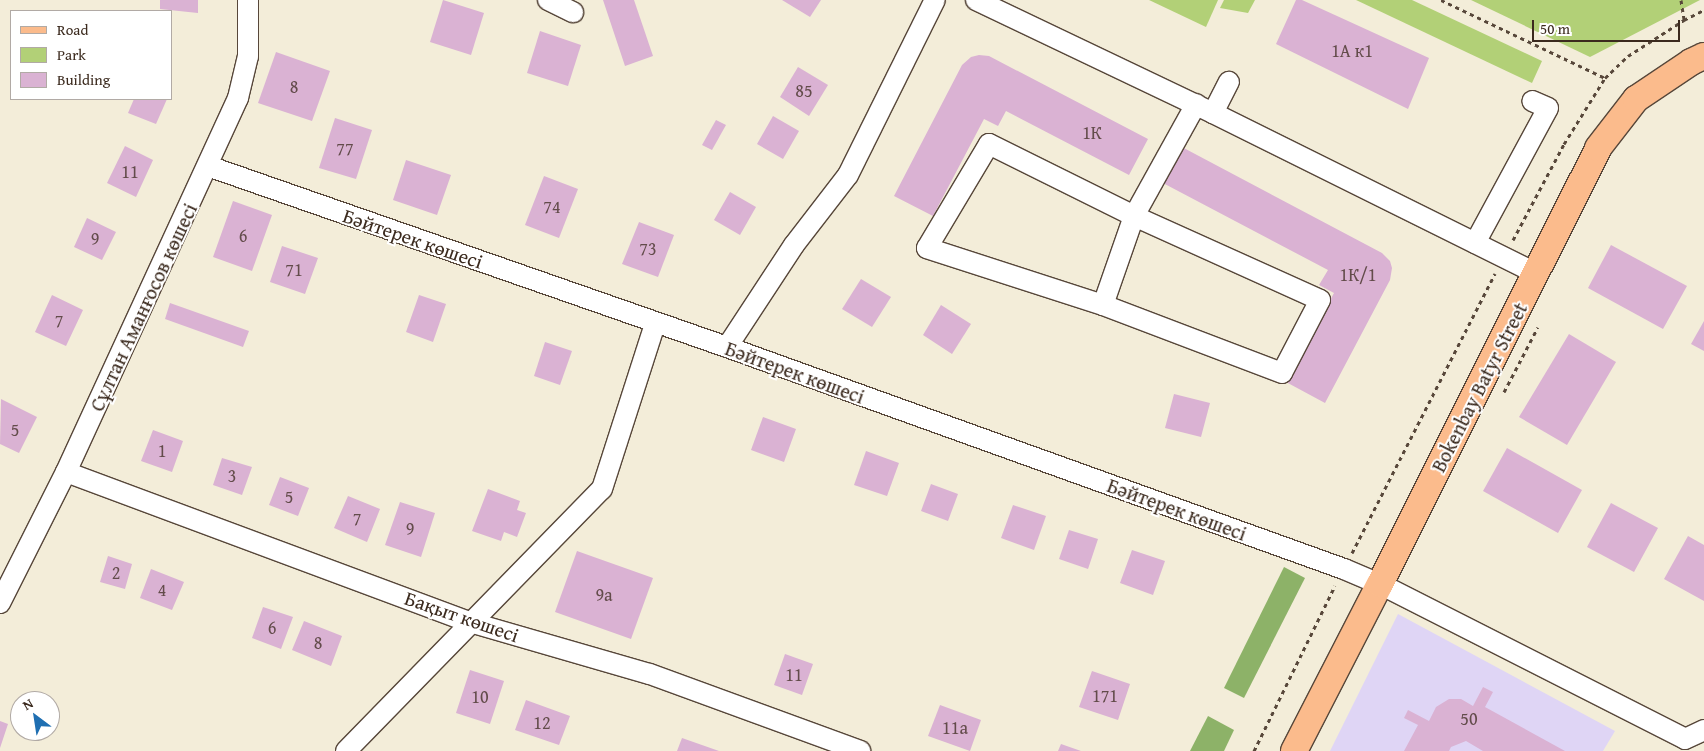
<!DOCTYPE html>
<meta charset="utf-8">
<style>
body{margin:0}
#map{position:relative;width:1704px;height:751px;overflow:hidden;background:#f3edd9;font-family:"Gentium Book Plus",serif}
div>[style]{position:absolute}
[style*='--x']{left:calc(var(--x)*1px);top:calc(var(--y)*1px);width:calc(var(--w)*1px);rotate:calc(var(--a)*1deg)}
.built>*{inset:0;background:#dfd5f5}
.green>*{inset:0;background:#b2d077}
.forest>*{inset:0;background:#8db268}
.building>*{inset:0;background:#dab2d3}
.path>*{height:3px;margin-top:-1.5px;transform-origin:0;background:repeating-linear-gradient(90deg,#57473a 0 4px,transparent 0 8px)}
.roads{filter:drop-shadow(1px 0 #57473a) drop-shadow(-1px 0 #57473a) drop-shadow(0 1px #57473a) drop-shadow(0 -1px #57473a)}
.minor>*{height:20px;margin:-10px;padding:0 10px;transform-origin:10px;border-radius:10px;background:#fff}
.major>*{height:26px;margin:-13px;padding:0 13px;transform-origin:13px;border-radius:13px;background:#fbbb8c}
span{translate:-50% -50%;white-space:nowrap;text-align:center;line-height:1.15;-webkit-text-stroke:4px #fff;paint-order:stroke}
.number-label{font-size:18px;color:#634c4b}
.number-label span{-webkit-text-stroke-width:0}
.street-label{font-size:20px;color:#3b2a1e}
.legend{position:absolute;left:10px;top:10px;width:162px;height:90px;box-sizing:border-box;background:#fff;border:1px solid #b1aaa5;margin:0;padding:6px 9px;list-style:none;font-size:15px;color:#3b2a1e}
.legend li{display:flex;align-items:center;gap:10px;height:25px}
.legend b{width:25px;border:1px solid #b1aaa5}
.north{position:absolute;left:10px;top:691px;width:50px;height:50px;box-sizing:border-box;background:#fff;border:1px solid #b1aaa5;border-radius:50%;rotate:329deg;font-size:14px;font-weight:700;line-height:20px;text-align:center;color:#3b2a1e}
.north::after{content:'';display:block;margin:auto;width:18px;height:22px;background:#1f6fb2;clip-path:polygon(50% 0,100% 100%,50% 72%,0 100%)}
.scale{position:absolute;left:1532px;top:20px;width:148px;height:22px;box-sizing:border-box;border:2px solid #3b2a1e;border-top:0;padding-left:6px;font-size:15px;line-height:18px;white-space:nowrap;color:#3b2a1e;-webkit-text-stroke:4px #fff;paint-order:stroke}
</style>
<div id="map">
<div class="built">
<i style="clip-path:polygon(1398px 614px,1615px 731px,1603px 751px,1330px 751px)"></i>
</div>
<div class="green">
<i style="clip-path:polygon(1149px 0,1218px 0,1206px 27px)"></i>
<i style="clip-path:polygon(1224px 0,1255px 0,1248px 13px,1220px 8px)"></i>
<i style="clip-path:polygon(1356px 0,1412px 0,1542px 61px,1532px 83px)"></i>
<i style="clip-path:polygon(1471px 0,1700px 0,1590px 57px)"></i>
</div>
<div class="forest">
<i style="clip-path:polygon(1284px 567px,1305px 578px,1244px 698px,1224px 688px)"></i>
<i style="clip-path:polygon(1208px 716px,1234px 730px,1224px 751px,1190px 751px)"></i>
</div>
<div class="building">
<i style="clip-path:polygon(160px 0,198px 0,198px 13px,160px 9px)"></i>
<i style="clip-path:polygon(443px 0,484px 13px,471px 55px,430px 42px)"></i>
<i style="clip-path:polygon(603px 0,634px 0,653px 56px,625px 66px)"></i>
<i style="clip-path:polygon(782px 0,821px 0,810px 17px)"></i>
<i style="clip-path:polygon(1296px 0,1302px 0,1429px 58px,1408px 109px,1276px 44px)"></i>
<i style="clip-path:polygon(540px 31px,581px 45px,568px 86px,527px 73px)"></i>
<i style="clip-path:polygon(276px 52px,330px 71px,312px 121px,258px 103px)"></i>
<i style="clip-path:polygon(979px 55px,989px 56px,1148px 139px,1129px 175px,1006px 111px,998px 126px,984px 119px,933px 216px,894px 196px,962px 65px,971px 57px)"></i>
<i style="clip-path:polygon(798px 67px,828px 85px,809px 116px,780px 97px)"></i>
<i style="clip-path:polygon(134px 99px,167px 99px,156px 124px,128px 113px)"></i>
<i style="clip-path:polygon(773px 116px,799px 131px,783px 159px,757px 144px)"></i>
<i style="clip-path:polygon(335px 118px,372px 130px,356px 179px,319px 168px)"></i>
<i style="clip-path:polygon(716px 120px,726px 125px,712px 150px,702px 145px)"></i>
<i style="clip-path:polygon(125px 146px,153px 160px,136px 197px,107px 183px)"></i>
<i style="clip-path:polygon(1180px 146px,1382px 253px,1390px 261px,1392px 268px,1390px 280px,1325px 403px,1286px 382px,1334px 293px,1319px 285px,1328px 270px,1161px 182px)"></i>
<i style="clip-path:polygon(406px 160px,451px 175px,437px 215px,393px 200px)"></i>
<i style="clip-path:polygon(544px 176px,578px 189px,559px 238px,525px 225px)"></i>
<i style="clip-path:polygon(730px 192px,756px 207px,740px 235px,714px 220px)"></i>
<i style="clip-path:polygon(233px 201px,272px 215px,252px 271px,213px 257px)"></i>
<i style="clip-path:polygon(87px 218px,116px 232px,102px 260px,74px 247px)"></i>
<i style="clip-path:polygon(639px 222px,674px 235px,658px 277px,622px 264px)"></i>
<i style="clip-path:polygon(1611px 245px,1687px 286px,1663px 329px,1588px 288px)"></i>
<i style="clip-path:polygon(282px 246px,318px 258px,305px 294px,270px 282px)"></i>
<i style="clip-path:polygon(861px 279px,891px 297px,872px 327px,842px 309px)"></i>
<i style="clip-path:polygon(52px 295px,83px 310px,66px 346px,35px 332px)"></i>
<i style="clip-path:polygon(419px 295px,446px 304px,433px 342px,406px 332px)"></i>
<i style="clip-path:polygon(170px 303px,249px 331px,243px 347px,165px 319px)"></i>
<i style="clip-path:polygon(941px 305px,971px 324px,952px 354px,923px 335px)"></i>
<i style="clip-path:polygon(1704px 321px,1704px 351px,1691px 344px)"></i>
<i style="clip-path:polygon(1569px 334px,1616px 362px,1567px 445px,1519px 417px)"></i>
<i style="clip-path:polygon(545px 342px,572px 351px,560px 385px,534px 376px)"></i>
<i style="clip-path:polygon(1174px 394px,1210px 403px,1201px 437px,1165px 428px)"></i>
<i style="clip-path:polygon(1px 399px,37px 417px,19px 453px,0 444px)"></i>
<i style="clip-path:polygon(763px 417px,796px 429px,784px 462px,751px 450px)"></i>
<i style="clip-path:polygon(153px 430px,183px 441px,172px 472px,141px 461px)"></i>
<i style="clip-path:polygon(1507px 448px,1582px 490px,1558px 533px,1483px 491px)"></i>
<i style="clip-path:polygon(866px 451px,899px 463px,887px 496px,854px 485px)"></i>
<i style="clip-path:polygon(222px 458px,252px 467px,242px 495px,213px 485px)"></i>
<i style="clip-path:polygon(280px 477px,309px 488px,298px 516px,269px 505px)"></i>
<i style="clip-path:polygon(931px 484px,958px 494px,948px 521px,921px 511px)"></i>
<i style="clip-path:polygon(488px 489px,520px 501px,517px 510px,526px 513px,517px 537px,504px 532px,501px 541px,472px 531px)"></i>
<i style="clip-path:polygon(348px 496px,380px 509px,367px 542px,334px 528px)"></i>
<i style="clip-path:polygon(400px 502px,435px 513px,421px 557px,385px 545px)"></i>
<i style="clip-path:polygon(1611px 503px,1658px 528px,1634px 572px,1587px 547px)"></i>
<i style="clip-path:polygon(1013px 505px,1046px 516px,1034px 550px,1001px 538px)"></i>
<i style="clip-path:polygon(1069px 530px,1098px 539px,1088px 569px,1059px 559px)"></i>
<i style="clip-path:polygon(1688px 536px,1704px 545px,1704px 601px,1664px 579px)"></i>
<i style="clip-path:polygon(1132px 550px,1165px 561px,1153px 595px,1120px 583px)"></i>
<i style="clip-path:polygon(577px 551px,653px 578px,631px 639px,555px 612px)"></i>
<i style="clip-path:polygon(108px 556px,132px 564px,125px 589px,100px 582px)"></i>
<i style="clip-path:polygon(151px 569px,184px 582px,172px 610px,140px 598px)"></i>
<i style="clip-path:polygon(263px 607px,293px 617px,281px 649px,252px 638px)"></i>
<i style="clip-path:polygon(304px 621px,342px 636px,331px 666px,292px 650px)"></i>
<i style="clip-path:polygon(785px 654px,813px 664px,802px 695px,774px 685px)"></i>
<i style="clip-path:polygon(470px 670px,504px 681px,490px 724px,456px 713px)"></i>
<i style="clip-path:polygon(1092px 671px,1130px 684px,1118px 720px,1079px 707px)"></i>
<i style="clip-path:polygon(1483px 687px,1493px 692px,1485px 707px,1565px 751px,1483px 751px,1466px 741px,1451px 747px,1449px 751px,1404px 751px,1418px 725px,1404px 718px,1408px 710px,1429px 721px,1436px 707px,1449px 699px,1461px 699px,1473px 706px)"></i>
<i style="clip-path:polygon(526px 700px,570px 716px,559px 745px,515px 730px)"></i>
<i style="clip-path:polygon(940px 705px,981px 720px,970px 751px,928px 736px)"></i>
<i style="clip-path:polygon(0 721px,8px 724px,0 748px)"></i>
<i style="clip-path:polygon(682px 738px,719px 751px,677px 751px)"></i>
<i style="clip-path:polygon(1061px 744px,1081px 751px,1058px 751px)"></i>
</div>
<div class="path">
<i style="--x:1441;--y:0;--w:182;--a:25.4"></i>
<i style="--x:1681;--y:0;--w:20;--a:81"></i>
<i style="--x:1684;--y:20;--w:22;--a:-27"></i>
<i style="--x:1513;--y:240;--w:109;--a:-62"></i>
<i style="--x:1564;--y:144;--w:78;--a:-58.2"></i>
<i style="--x:1605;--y:78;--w:32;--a:-44"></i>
<i style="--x:1628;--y:56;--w:67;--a:-32.7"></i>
<i style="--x:1504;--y:392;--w:73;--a:-62.4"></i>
<i style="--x:1352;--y:553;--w:314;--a:-62.9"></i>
<i style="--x:1254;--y:751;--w:184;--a:-63.9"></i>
</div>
<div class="roads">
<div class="minor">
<i style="--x:548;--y:0;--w:28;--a:26"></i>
<i style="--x:976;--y:0;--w:263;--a:25.5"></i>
<i style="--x:1213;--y:113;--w:360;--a:26.4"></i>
<i style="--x:1213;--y:113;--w:35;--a:-63"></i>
<i style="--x:208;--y:166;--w:550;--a:19.23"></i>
<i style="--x:727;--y:347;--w:656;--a:19.79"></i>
<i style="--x:1344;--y:569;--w:39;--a:23"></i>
<i style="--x:1380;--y:584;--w:342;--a:26.9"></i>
<i style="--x:1685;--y:739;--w:21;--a:-25"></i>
<i style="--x:1475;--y:243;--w:153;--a:-61.6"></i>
<i style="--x:1548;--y:108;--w:17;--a:-156"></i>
<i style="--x:1103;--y:305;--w:185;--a:-162.1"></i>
<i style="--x:927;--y:248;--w:121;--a:-59.2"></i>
<i style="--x:989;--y:144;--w:162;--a:26.4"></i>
<i style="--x:1134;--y:216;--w:204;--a:24.3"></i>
<i style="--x:1320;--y:300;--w:82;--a:117.5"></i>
<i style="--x:1282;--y:373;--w:191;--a:-159.2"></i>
<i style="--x:1103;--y:305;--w:94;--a:-70.8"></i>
<i style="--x:1134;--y:216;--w:128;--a:-61"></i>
<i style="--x:727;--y:347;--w:122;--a:-56.7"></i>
<i style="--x:794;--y:245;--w:88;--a:-52.4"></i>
<i style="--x:848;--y:175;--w:195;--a:-63.6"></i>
<i style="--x:66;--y:472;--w:434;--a:20.4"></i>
<i style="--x:473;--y:623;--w:184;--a:16.1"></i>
<i style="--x:650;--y:674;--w:224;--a:20.1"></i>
<i style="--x:0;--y:603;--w:147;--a:-63.3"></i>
<i style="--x:66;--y:472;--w:412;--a:-65.3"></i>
<i style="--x:238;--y:98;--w:43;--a:-76.6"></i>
<i style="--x:248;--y:56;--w:56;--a:-90"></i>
<i style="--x:346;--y:751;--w:366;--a:-45.7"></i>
<i style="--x:602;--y:489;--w:173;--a:-72.2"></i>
</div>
<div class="major">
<i style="--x:1294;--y:751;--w:188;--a:-62.8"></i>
<i style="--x:1380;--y:584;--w:487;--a:-63.4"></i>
<i style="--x:1598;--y:148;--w:62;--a:-52.2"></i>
<i style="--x:1636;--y:99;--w:66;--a:-33.9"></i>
<i style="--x:1691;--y:62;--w:14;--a:-25"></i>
</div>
</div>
<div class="number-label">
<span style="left:1352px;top:51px">1А к1</span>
<span style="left:294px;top:87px">8</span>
<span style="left:804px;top:91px">85</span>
<span style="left:1092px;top:133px">1К</span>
<span style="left:345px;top:149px">77</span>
<span style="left:130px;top:172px">11</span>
<span style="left:552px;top:207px">74</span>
<span style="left:243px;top:236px">6</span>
<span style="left:95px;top:239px">9</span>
<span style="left:648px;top:249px">73</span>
<span style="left:294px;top:270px">71</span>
<span style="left:1358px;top:275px">1К/1</span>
<span style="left:59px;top:321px">7</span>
<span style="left:15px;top:430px">5</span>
<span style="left:162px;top:451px">1</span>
<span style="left:232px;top:476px">3</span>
<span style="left:289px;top:497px">5</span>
<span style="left:357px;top:519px">7</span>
<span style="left:410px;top:529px">9</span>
<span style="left:116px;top:573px">2</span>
<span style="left:162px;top:590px">4</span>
<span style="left:604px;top:595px">9а</span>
<span style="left:272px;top:628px">6</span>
<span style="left:318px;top:643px">8</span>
<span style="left:794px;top:675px">11</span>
<span style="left:1105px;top:696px">171</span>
<span style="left:480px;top:697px">10</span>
<span style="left:1469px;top:719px">50</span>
<span style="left:542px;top:723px">12</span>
<span style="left:955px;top:728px">11а</span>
</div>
<div class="street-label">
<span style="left:413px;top:238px;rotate:19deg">Бәйтерек көшесі</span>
<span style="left:143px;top:307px;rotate:-65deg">Сұлтан Аманғосов көшесі</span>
<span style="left:795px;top:372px;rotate:20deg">Бәйтерек көшесі</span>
<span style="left:1479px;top:387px;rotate:-63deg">Bokenbay Batyr Street</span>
<span style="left:1177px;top:509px;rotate:20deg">Бәйтерек көшесі</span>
<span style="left:462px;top:616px;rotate:19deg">Бақыт көшесі</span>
</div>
<ul class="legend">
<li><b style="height:6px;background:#fbbb8c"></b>Road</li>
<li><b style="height:14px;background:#b2d077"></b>Park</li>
<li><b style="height:14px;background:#dab2d3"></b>Building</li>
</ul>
<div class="north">N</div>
<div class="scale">50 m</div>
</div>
